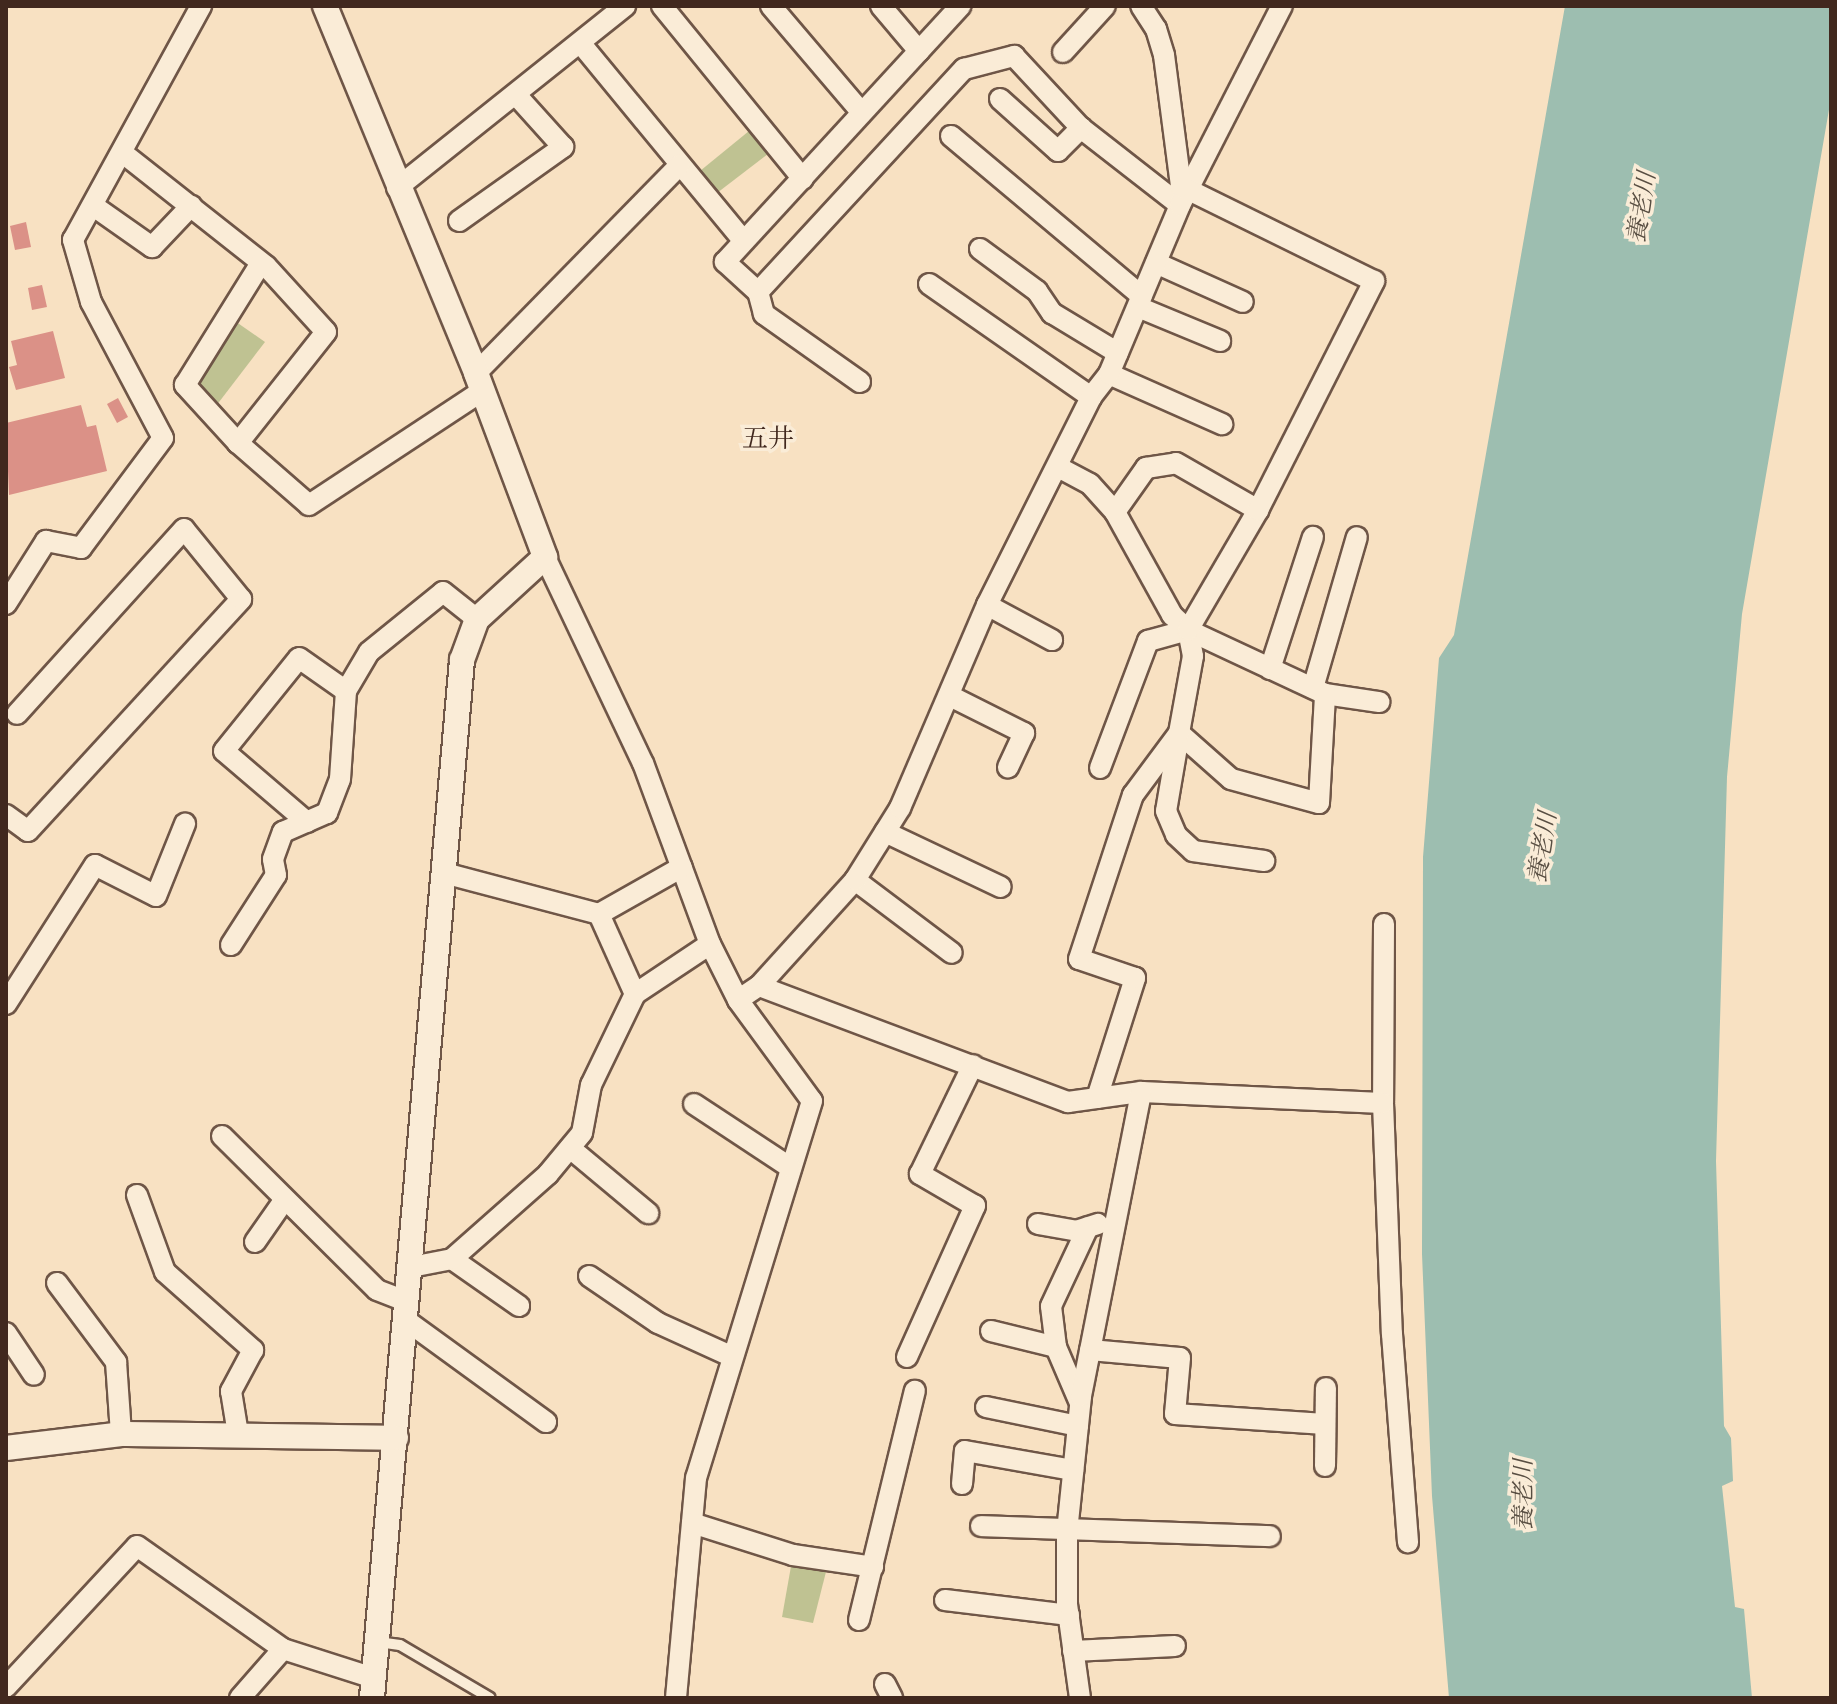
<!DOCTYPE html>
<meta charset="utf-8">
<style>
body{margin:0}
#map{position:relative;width:1837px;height:1704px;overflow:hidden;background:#f8e1c2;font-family:Vollkorn,"Noto Serif JP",serif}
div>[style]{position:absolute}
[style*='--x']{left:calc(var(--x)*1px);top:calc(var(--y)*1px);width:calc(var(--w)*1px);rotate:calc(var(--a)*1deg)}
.green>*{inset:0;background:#bfc292}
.water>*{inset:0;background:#9dbeb0}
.building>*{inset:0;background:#db9187}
.roads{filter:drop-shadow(2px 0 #6f5647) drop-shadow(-2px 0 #6f5647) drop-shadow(0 2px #6f5647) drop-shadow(0 -2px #6f5647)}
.service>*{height:10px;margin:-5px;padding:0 5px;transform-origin:5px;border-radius:5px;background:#faecd7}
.minor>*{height:20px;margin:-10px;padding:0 10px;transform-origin:10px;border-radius:10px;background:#faecd7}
.tertiary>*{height:24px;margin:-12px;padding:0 12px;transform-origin:12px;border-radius:12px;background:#faecd7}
span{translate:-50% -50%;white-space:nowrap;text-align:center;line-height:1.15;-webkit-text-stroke:7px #faecd7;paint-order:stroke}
.water-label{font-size:24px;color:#584e42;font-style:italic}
.quarter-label{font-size:26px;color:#41281e}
.frame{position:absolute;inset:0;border:8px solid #41281e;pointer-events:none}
</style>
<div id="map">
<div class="green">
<i style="clip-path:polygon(749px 131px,768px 154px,717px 193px,700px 171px)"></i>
<i style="clip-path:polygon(232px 319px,265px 342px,216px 406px,198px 390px,197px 379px)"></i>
<i style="clip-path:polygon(793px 1555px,829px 1560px,813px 1623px,782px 1617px)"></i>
</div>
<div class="water">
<i style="clip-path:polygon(1565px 6px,1831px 6px,1831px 98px,1742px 614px,1727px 777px,1716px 1161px,1724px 1426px,1731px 1438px,1733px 1481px,1722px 1486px,1735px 1607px,1744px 1609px,1752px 1698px,1449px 1698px,1432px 1496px,1422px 1254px,1423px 857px,1439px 658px,1454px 635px)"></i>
</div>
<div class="building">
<i style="clip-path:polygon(26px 222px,31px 247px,15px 250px,10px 226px)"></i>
<i style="clip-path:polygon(42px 285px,47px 307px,32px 310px,28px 288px)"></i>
<i style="clip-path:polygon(53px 331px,65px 378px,16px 390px,9px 367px,17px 365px,11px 341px)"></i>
<i style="clip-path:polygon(118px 398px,128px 417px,117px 423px,107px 404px)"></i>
<i style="clip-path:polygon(81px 405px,87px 427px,96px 425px,107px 471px,9px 495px,6px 423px)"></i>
</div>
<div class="roads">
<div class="service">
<i style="--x:378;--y:1642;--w:22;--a:8"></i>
<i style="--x:400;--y:1645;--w:104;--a:30.5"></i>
</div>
<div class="minor">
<i style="--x:662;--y:6;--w:223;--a:50.8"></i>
<i style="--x:771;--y:6;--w:140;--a:49.6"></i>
<i style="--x:881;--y:6;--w:59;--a:49.8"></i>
<i style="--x:582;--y:45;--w:253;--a:50.5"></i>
<i style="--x:1063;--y:52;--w:62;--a:-47.6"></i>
<i style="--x:1000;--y:99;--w:78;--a:41.9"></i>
<i style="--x:1058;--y:151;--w:33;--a:-45"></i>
<i style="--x:1081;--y:128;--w:125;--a:37.9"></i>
<i style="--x:951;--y:136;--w:249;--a:40"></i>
<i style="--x:124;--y:154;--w:181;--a:38.3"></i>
<i style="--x:266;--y:266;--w:89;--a:47.7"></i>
<i style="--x:326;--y:332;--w:142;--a:128.4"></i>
<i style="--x:238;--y:443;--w:94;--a:41.1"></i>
<i style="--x:309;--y:505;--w:207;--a:-33.4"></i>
<i style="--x:397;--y:188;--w:292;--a:-38.6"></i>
<i style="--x:95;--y:207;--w:70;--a:35.1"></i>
<i style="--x:152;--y:247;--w:57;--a:-46.4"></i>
<i style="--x:459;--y:221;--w:128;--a:-35.4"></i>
<i style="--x:563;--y:147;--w:69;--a:-132"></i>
<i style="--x:980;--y:249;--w:71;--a:36.4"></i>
<i style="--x:1037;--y:291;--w:27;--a:56"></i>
<i style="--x:1052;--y:313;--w:77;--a:31.2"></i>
<i style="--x:1156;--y:263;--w:95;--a:24.1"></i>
<i style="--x:929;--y:284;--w:198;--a:34.9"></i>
<i style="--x:758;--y:292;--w:304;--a:-47.3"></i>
<i style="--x:964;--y:69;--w:52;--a:-14.6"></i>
<i style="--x:1014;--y:56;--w:98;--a:47.1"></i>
<i style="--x:1138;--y:307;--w:89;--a:22.5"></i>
<i style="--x:476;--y:373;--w:291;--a:-45.6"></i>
<i style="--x:1109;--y:374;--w:124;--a:23.9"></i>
<i style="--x:860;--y:382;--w:118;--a:-144.7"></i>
<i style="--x:764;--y:314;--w:23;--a:-105"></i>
<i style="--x:758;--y:292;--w:45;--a:-137.7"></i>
<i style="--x:725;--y:262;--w:348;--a:-47.4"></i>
<i style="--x:238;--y:443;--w:79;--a:-132.4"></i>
<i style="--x:185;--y:385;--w:144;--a:-58.1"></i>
<i style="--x:1058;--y:467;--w:36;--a:28"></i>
<i style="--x:1090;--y:484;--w:38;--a:48"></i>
<i style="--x:1115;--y:512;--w:118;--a:61"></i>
<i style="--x:1172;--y:615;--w:22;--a:43"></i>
<i style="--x:1188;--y:630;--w:151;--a:25"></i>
<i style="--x:1325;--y:694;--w:55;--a:8.4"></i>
<i style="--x:1115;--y:512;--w:54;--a:-54.8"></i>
<i style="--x:1146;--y:468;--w:30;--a:-9"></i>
<i style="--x:1176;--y:463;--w:95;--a:29.8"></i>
<i style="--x:545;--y:557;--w:228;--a:64.6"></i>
<i style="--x:643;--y:763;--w:193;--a:69.7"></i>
<i style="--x:710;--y:944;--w:63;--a:63.4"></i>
<i style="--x:738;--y:1000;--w:125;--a:53.8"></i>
<i style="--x:812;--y:1101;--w:394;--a:107.1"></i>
<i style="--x:696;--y:1478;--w:221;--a:95.2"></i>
<i style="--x:6;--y:604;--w:75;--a:-57.6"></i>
<i style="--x:46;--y:541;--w:36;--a:11"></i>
<i style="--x:81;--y:548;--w:137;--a:-53.3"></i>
<i style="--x:163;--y:438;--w:154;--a:-117.9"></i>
<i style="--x:91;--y:302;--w:65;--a:-106.2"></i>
<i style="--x:73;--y:240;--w:267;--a:-61.3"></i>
<i style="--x:987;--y:605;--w:74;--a:28.3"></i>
<i style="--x:1270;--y:669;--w:139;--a:-72"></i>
<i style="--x:1313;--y:688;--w:157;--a:-73.8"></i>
<i style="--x:950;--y:696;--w:83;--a:26.6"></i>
<i style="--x:1024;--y:733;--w:38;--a:115"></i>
<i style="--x:1179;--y:733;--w:69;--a:41.5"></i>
<i style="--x:1231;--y:779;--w:91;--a:15.3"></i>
<i style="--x:1319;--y:803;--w:109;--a:-86.8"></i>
<i style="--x:1178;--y:741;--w:71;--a:99.7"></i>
<i style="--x:1166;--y:811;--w:26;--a:67"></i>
<i style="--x:1176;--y:835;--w:23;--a:43"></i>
<i style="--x:1193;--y:851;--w:72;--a:8"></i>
<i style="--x:1100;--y:768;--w:136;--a:-69.3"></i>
<i style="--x:1148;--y:641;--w:41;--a:-15.4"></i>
<i style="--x:6;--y:815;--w:27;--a:36"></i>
<i style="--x:28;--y:831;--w:315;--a:-47.4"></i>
<i style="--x:241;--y:599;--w:90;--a:-129.2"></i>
<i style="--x:184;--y:529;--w:249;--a:132.1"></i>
<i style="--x:307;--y:822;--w:109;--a:-139.5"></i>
<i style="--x:224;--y:751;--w:119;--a:-51.1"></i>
<i style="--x:299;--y:658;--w:57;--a:35.1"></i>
<i style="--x:885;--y:832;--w:128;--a:25.4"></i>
<i style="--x:444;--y:873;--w:160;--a:14.8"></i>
<i style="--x:599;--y:914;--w:95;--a:-29.5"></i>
<i style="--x:855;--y:880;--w:121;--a:37"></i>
<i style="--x:599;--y:914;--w:88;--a:65.8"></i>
<i style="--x:1384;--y:924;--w:179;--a:90.3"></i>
<i style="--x:1383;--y:1103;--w:231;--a:87.8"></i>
<i style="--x:1392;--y:1334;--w:209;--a:85.6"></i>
<i style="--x:231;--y:945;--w:83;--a:-57.3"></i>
<i style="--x:276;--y:875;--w:16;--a:-101"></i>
<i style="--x:273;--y:859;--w:29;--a:-70"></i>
<i style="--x:283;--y:832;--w:48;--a:-23.4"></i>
<i style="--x:327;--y:813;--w:36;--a:-69"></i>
<i style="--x:340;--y:779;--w:88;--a:-86.1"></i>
<i style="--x:346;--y:691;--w:45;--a:-59.5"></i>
<i style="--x:369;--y:652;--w:95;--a:-39"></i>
<i style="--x:443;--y:592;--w:43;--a:38.5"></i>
<i style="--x:759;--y:986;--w:330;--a:20.6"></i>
<i style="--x:1068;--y:1102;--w:74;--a:-7.8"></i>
<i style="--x:1141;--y:1092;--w:242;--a:2.6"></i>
<i style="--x:738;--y:1000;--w:25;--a:-34"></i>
<i style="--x:759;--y:986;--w:143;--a:-47.8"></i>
<i style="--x:855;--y:880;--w:85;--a:-58"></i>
<i style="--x:900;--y:808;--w:221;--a:-66.8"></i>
<i style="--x:987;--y:605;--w:233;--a:-63.4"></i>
<i style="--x:1091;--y:397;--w:29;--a:-52"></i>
<i style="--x:1109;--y:374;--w:183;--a:-67.2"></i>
<i style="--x:1180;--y:205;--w:224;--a:-62.9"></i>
<i style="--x:6;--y:1004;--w:165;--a:-57.4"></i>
<i style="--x:95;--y:865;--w:68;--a:26.9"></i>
<i style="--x:156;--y:896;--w:78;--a:-68.1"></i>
<i style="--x:1097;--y:1098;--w:126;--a:-72.4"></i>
<i style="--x:1135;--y:978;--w:59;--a:-161.3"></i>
<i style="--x:1079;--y:959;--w:173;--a:-71.8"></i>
<i style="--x:1133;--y:795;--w:77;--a:-53.4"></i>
<i style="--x:1179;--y:733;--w:78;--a:-79.7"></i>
<i style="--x:1193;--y:656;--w:26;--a:-101"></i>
<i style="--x:1188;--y:630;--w:139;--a:-59.7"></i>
<i style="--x:1258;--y:510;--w:257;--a:-63.1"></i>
<i style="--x:1374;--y:281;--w:215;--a:-153.8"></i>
<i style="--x:1181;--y:186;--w:132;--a:-97.4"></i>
<i style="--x:1164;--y:55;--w:27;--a:-107"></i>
<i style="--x:1156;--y:29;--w:27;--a:-123"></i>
<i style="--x:694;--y:1104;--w:116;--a:33.4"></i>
<i style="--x:222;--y:1136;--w:218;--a:44.8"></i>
<i style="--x:377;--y:1290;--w:33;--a:21"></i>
<i style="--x:570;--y:1148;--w:102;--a:39.8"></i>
<i style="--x:137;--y:1195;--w:82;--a:70"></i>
<i style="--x:165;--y:1272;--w:118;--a:41.6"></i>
<i style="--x:253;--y:1350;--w:47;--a:118.2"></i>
<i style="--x:231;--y:1391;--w:44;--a:80.8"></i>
<i style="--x:1038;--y:1224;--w:39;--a:10"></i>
<i style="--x:1076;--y:1231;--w:23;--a:-18"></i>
<i style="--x:255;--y:1242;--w:52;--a:-55.1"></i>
<i style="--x:452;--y:1259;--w:82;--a:35"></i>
<i style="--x:411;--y:1267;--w:42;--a:-11"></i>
<i style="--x:452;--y:1259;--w:128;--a:-41.5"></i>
<i style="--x:548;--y:1174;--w:53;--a:-50.3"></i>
<i style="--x:582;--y:1133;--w:49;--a:-79.4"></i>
<i style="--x:591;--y:1085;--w:101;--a:-64.2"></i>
<i style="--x:635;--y:994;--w:90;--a:-33.7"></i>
<i style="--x:589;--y:1276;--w:83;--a:34.3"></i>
<i style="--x:658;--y:1323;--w:82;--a:24.4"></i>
<i style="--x:57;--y:1283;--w:99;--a:53.2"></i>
<i style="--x:116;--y:1362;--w:72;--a:86"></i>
<i style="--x:407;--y:1321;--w:172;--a:36"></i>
<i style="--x:991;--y:1331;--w:67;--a:13.8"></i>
<i style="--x:1056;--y:1347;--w:61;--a:66.8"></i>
<i style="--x:6;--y:1333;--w:50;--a:56.3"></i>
<i style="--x:1056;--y:1347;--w:41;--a:-97"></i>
<i style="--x:1051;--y:1306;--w:87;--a:-64.9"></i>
<i style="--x:1090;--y:1350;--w:90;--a:5.1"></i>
<i style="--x:1180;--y:1358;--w:56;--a:95.1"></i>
<i style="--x:1175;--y:1414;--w:150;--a:3.8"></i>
<i style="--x:907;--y:1357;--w:166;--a:-65.8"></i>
<i style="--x:975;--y:1206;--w:64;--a:-149.8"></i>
<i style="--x:920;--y:1174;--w:121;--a:-64.1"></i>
<i style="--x:986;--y:1407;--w:94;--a:11.7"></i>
<i style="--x:1325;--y:1466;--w:78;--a:-89.3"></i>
<i style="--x:962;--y:1484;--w:33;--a:-85"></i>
<i style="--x:965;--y:1451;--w:110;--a:10"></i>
<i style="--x:692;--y:1523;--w:106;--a:17.6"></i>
<i style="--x:793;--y:1555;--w:81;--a:8.5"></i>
<i style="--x:981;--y:1526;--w:289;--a:2"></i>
<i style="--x:945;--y:1600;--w:125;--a:6.9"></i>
<i style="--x:859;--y:1620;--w:236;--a:-76.3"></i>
<i style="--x:1073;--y:1651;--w:102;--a:-2.8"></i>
<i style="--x:885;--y:1684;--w:16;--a:63"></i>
<i style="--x:6;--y:1687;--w:192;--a:-47.1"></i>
<i style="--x:137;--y:1546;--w:179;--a:35.2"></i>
<i style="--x:283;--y:1649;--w:96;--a:17.7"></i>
<i style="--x:240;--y:1698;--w:65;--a:-48.7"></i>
<i style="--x:1080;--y:1698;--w:95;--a:-97.9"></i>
<i style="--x:1067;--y:1604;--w:72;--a:-90"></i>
<i style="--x:1067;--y:1532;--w:137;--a:-84.1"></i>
<i style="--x:1081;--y:1396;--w:310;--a:-78.8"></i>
</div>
<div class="tertiary">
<i style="--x:325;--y:6;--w:397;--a:67.6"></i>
<i style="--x:476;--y:373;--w:197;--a:69.4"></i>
<i style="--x:545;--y:557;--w:92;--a:137.6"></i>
<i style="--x:477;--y:619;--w:44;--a:110.1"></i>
<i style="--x:462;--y:660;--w:1042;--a:94.96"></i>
<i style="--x:6;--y:1448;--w:116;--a:-6.9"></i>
<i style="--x:121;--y:1434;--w:275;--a:0.8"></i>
</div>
</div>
<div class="water-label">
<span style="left:1644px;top:208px;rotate:-81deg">養老川</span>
<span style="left:1545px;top:848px;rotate:-81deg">養老川</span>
<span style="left:1526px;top:1495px;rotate:-90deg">養老川</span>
</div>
<div class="quarter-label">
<span style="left:768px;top:441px">五井</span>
</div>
<div class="frame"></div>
</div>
